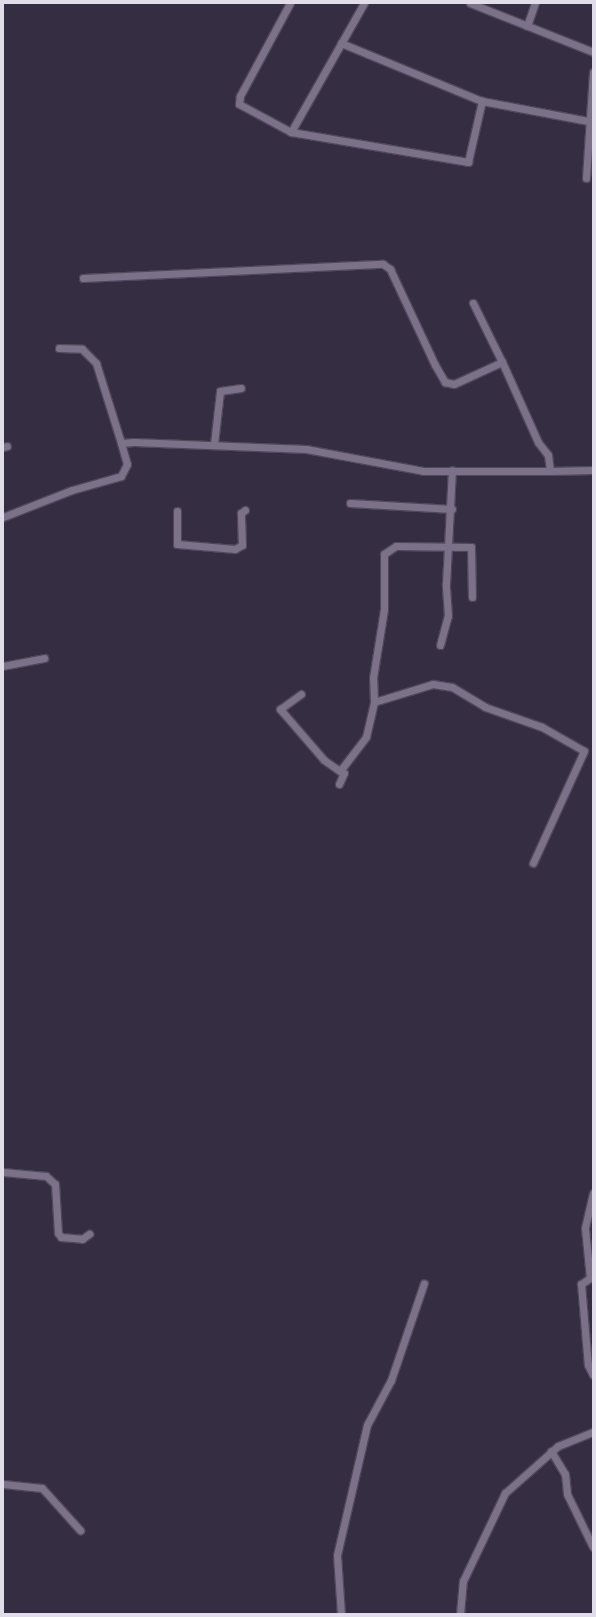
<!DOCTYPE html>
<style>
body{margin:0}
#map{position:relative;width:596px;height:1617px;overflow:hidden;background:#352d42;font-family:"Source Sans 3",sans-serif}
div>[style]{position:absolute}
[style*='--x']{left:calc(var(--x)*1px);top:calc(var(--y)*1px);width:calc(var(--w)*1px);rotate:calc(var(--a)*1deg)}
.roads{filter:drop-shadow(1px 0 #50495a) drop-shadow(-1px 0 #50495a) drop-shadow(0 1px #50495a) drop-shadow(0 -1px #50495a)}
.street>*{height:7px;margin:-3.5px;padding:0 3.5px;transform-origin:3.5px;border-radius:3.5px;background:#7b728a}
span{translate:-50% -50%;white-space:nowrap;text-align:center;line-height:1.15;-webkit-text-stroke:3.5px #1b1821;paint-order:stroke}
.frame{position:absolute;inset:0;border:4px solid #e1dce9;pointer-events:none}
</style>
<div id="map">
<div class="roads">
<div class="street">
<i style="--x:290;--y:3;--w:106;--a:118.3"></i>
<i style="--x:240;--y:96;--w:8;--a:97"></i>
<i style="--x:239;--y:104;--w:59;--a:28.3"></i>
<i style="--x:291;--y:132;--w:180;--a:9.6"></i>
<i style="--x:468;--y:162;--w:63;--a:-77.1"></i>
<i style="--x:482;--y:101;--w:108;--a:10.7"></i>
<i style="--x:470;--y:3;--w:132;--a:21.7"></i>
<i style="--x:527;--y:26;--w:24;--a:-71"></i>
<i style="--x:341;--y:43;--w:152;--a:22.4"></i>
<i style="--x:291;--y:132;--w:148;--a:-60.5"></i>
<i style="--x:586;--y:178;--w:106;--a:-86.2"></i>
<i style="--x:83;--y:278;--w:300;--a:-2.7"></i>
<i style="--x:383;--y:264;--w:9;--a:36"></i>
<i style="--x:390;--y:269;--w:106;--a:64.9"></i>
<i style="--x:435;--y:365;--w:20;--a:60"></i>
<i style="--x:445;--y:382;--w:9;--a:13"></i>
<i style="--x:454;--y:384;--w:53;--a:-24.6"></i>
<i style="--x:502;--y:362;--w:66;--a:-116.2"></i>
<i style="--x:59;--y:348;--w:23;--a:2"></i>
<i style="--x:82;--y:349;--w:20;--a:45"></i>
<i style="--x:96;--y:363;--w:84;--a:72.6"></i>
<i style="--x:214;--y:444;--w:53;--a:-83.5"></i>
<i style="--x:220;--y:391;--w:21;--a:-8"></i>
<i style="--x:3;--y:447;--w:4;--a:-14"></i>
<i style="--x:550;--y:471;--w:43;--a:-1.3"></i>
<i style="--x:350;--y:503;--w:102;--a:3.4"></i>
<i style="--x:177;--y:511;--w:33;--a:90"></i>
<i style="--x:177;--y:544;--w:58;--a:4.9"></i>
<i style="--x:235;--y:549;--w:8;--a:-30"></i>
<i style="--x:242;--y:545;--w:32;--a:-92"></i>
<i style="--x:241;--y:513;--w:5;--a:-37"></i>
<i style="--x:3;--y:517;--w:74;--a:-21.4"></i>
<i style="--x:72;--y:490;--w:51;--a:-15.9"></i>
<i style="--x:121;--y:476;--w:13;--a:-63"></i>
<i style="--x:127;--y:464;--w:22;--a:-106"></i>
<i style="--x:121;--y:443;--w:13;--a:-4"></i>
<i style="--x:134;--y:442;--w:172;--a:2.3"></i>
<i style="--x:306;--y:449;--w:119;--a:10.6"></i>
<i style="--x:423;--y:471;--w:127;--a:0"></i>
<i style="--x:550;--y:471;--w:16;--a:-97"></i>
<i style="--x:548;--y:455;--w:16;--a:-128"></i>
<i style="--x:538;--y:442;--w:88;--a:-114.2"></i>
<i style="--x:440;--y:645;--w:30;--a:-75"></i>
<i style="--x:448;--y:616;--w:32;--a:-94"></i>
<i style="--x:446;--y:584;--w:114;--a:-87"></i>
<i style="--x:3;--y:666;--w:42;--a:-11"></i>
<i style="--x:301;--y:694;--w:26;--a:144"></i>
<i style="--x:280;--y:709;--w:67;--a:49.2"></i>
<i style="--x:324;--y:760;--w:19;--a:35"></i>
<i style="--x:374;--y:702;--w:62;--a:-17"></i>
<i style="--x:433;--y:684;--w:19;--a:9"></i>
<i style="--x:452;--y:687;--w:39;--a:31"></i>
<i style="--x:485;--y:707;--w:60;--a:19.3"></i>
<i style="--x:542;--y:727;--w:48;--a:29.7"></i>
<i style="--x:584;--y:751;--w:123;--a:114.5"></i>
<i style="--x:339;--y:784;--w:12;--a:-66"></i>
<i style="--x:344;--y:773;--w:4;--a:-153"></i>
<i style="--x:340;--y:771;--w:43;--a:-52.6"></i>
<i style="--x:366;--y:737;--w:36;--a:-77"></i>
<i style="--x:374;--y:702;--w:24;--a:-92"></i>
<i style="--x:373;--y:678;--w:70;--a:-80.9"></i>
<i style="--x:384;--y:609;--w:55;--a:-90"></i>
<i style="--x:384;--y:554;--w:14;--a:-34"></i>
<i style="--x:396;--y:546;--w:75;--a:0.8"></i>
<i style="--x:471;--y:547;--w:50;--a:88.9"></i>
<i style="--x:3;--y:1172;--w:43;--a:5.3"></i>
<i style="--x:46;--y:1176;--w:12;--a:42"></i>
<i style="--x:55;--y:1184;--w:49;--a:86.5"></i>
<i style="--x:58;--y:1233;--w:5;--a:53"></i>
<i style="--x:61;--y:1237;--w:21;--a:5"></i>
<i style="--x:82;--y:1239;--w:9;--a:-36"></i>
<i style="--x:593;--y:1193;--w:36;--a:103"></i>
<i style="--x:585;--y:1228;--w:50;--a:84.3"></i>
<i style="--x:590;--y:1278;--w:11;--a:146"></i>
<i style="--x:581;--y:1284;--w:81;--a:85.1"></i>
<i style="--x:588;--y:1365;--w:11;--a:63"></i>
<i style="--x:551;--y:1451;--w:27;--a:59"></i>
<i style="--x:565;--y:1474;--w:20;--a:84"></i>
<i style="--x:567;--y:1494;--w:59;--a:63.9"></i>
<i style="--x:3;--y:1484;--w:39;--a:6"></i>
<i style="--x:42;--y:1488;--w:57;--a:47.9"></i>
<i style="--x:341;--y:1614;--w:59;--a:-93.9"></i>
<i style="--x:337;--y:1555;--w:133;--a:-77"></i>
<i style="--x:367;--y:1425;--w:51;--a:-61.9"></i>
<i style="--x:391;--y:1380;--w:102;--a:-71.2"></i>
<i style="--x:460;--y:1614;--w:33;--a:-85"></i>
<i style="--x:463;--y:1581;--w:98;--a:-64.5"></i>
<i style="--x:505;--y:1493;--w:71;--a:-41.6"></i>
<i style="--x:558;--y:1446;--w:38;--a:-22"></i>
</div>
</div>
<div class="frame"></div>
</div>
